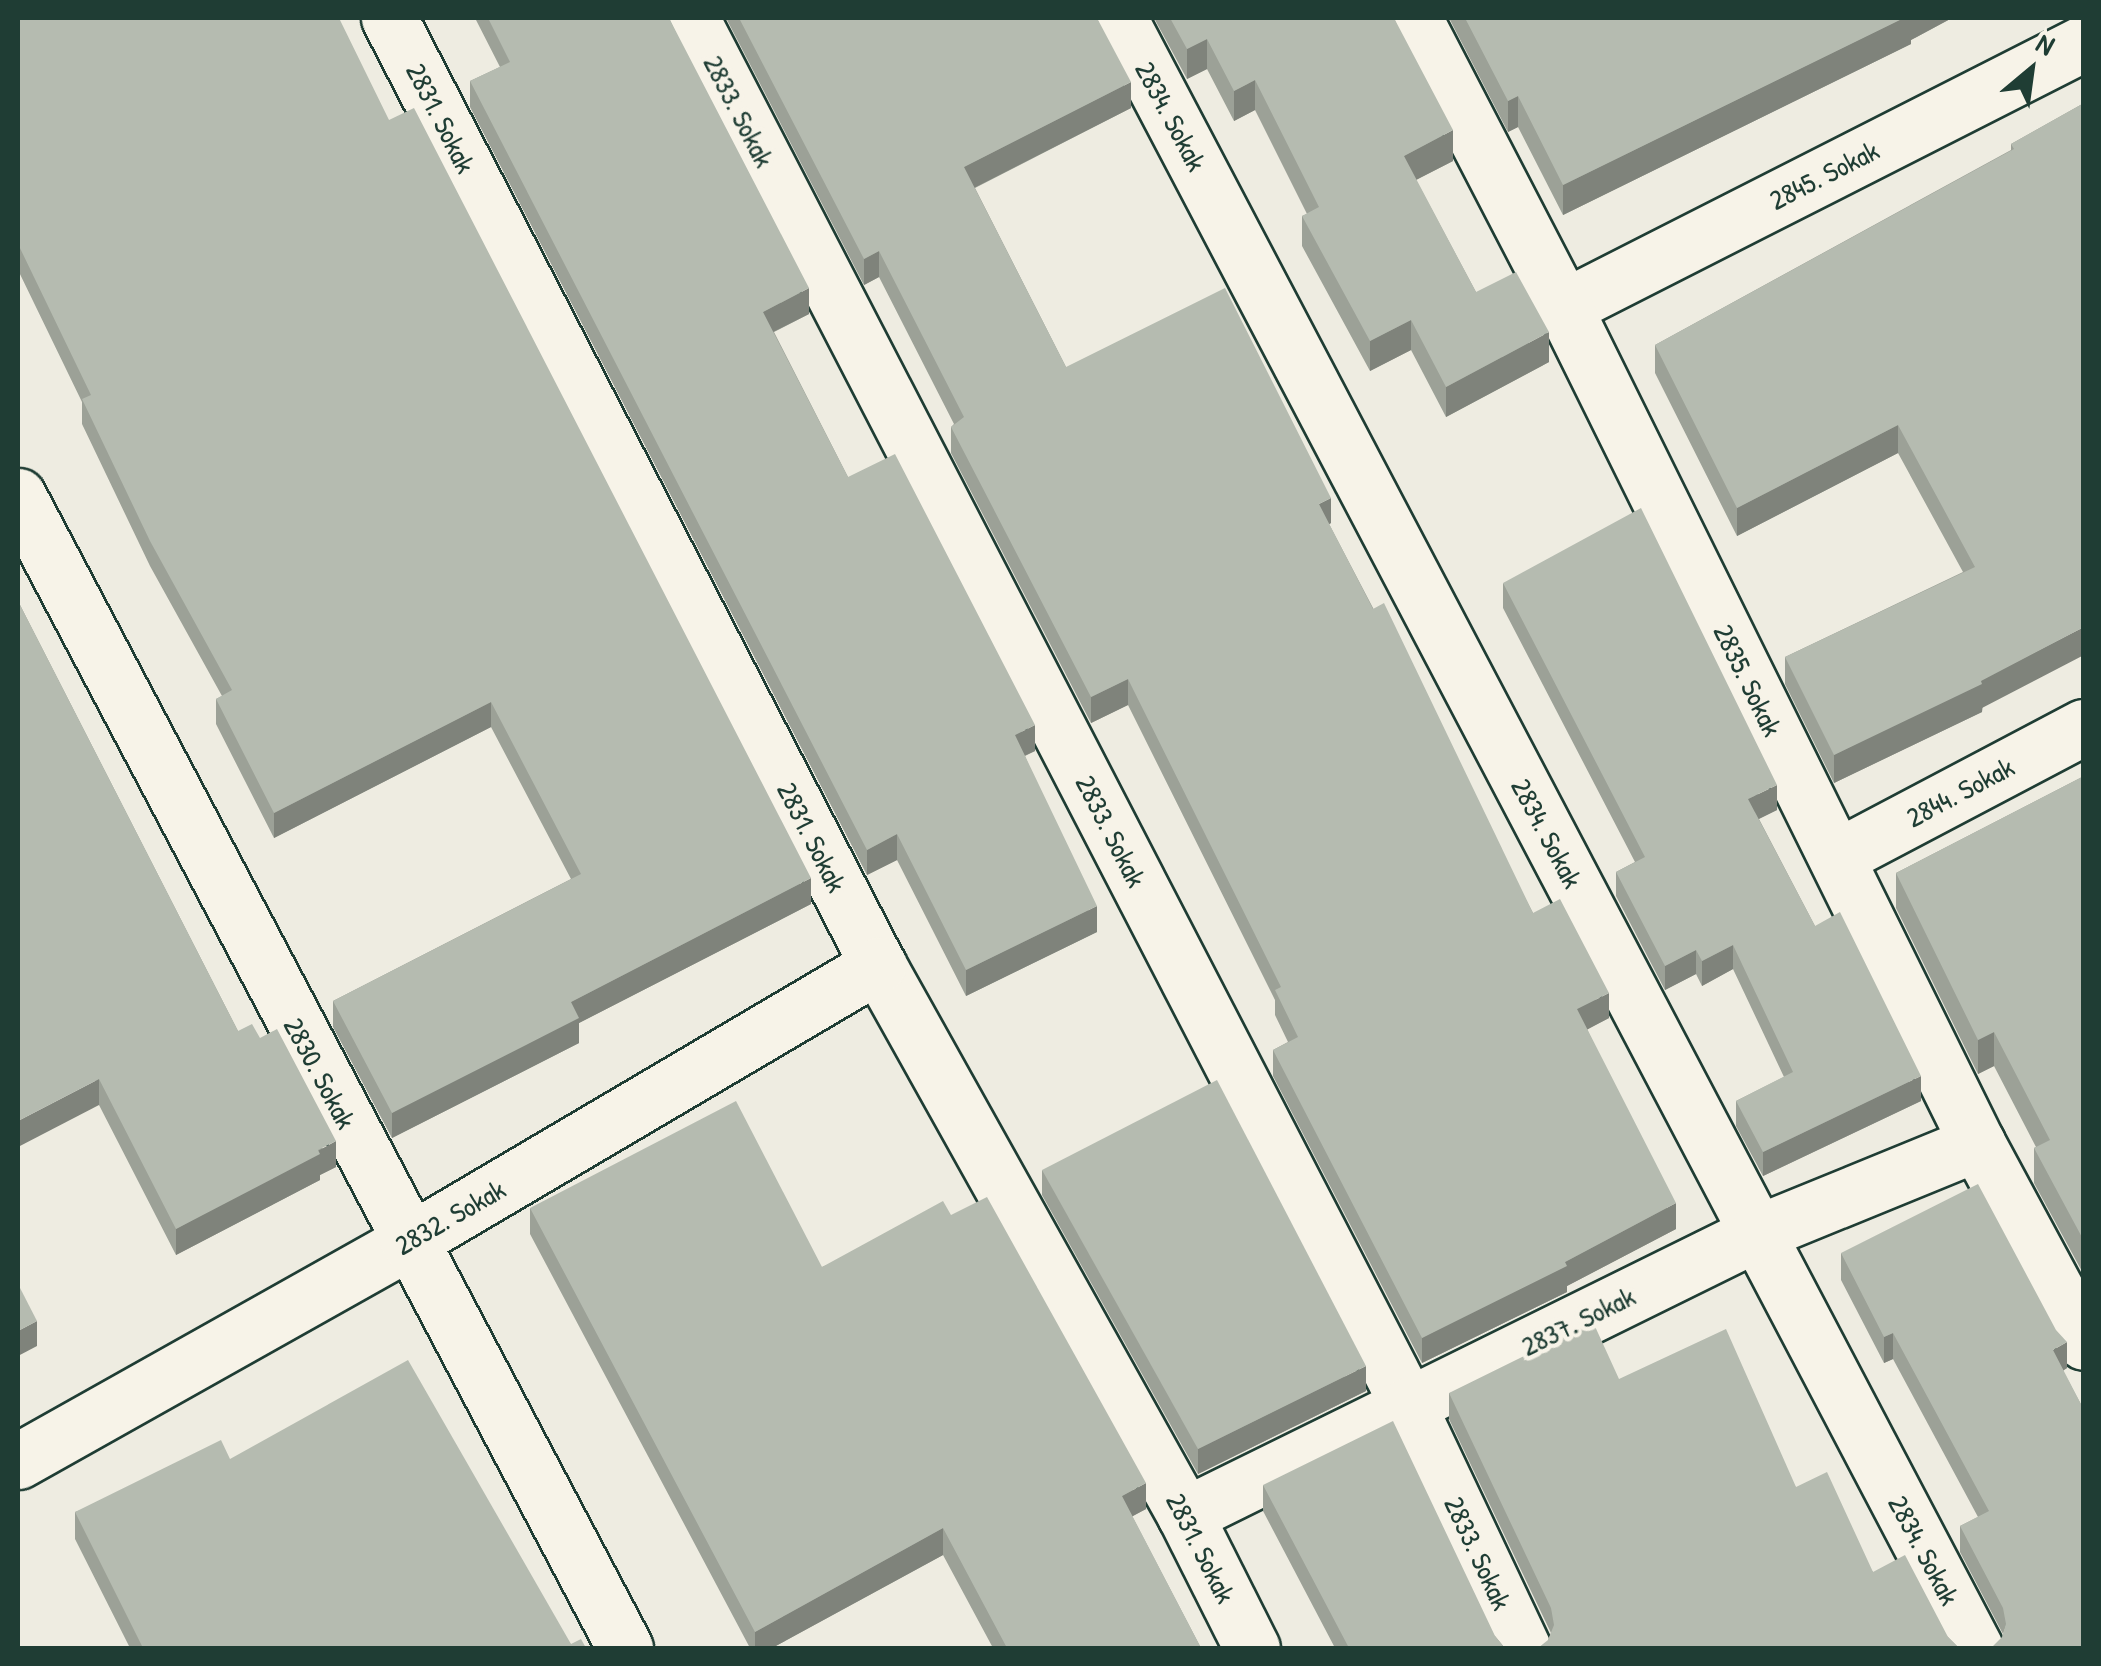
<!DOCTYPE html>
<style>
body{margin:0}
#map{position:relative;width:2101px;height:1666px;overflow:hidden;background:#eeece1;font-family:"Patrick Hand",sans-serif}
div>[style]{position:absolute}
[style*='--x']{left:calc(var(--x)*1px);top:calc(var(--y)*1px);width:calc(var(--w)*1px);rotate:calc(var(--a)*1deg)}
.roads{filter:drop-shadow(2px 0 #1f3d34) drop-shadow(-2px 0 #1f3d34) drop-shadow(0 2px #1f3d34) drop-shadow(0 -2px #1f3d34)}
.street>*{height:55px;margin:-27.5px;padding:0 27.5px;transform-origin:27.5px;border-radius:27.5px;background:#f7f3e8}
.secondary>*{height:55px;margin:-27.5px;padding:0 27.5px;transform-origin:27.5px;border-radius:27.5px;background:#f7f3e8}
.wall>*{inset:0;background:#9ca197}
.shaded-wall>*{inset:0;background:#7f837b}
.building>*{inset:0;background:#b5bbb0}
span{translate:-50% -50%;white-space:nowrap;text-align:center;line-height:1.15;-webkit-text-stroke:9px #f7f3e8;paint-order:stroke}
.street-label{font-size:28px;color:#1f3d34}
.frame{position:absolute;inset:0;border:20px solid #1f3d34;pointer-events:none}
.north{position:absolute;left:1981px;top:20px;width:100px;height:100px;-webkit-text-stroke:8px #f7f3e8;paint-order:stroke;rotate:29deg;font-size:28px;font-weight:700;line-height:40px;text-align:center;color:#1f3d34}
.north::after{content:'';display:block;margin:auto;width:35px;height:45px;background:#1f3d34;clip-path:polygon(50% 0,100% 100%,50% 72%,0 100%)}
</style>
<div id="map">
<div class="roads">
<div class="street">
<i style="--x:389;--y:18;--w:1066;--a:62.69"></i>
<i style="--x:878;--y:965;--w:630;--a:60.83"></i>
<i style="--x:1185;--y:1515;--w:149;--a:63.3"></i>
<i style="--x:691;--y:18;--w:1561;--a:62.66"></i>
<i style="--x:1408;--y:1405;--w:269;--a:64.7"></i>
<i style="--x:1119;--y:18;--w:1841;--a:62.29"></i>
<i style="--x:1564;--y:307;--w:583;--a:-26.92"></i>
<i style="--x:1837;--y:857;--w:279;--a:-27.8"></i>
<i style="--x:18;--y:1461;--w:447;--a:-29.3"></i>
<i style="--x:408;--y:1242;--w:546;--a:-30.51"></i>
<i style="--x:1185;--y:1515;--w:638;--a:-26.24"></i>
<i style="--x:1757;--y:1233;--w:238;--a:-22.2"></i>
</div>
<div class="secondary">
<i style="--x:1414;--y:18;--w:326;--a:62.6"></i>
<i style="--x:1564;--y:307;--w:932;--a:63.71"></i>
<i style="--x:1977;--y:1143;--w:226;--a:61.7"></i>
<i style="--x:18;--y:496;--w:1302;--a:62.21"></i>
</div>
</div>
<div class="wall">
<i style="clip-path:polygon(18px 18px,389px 120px,811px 904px,579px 1023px,579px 1043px,392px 1138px,333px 1027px,333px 1001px,571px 879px,491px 727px,274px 838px,216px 724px,216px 699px,222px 696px,150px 566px,82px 424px,82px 402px,18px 270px)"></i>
<i style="clip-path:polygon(475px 18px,669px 18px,809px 314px,774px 332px,848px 477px,1035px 751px,1025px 756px,1097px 932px,966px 996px,897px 860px,867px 875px,470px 107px,470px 81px,500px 67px)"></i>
<i style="clip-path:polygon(726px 18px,1097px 18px,1131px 108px,975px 188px,1066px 367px,1331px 523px,1329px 524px,1533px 913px,1609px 1018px,1587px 1029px,1676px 1229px,1567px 1286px,1567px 1292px,1422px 1363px,1273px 1076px,1273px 1050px,1288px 1042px,1275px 1015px,1275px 1000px,1128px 705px,1091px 723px,951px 453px,951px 427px,954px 424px,879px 277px,864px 285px)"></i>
<i style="clip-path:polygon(1154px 18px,1394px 18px,1453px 161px,1416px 180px,1476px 292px,1549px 362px,1446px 417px,1411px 350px,1370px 371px,1302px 246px,1302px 216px,1307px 214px,1255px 110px,1234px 121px,1207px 69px,1187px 79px)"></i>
<i style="clip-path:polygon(1449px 18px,1952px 18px,1911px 40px,1911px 44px,1563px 215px,1518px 127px,1508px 132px)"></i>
<i style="clip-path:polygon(2084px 103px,1982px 712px,1834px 783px,1785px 684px,1785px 657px,1963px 572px,1898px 453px,1737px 536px,1655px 373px,1655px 345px,2011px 150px,2011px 144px)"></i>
<i style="clip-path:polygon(1503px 583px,1777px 810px,1759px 819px,1815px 926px,1921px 1101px,1763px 1176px,1736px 1126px,1736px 1101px,1784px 1077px,1733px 969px,1702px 986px,1696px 974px,1665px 990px,1616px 896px,1616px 872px,1635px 862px,1503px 608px)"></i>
<i style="clip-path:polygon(18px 601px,238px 1031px,336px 1167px,320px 1175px,320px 1180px,176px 1255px,99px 1105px)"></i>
<i style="clip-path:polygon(2084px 776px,2084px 1275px,2034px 1183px,2034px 1148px,2036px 1147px,1994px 1066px,1978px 1074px,1896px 908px,1896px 873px)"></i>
<i style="clip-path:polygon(1042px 1170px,1366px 1391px,1198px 1474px,1042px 1195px)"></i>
<i style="clip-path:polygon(530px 1208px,822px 1267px,951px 1215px,1146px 1509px,1132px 1516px,1201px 1648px,993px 1648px,943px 1555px,772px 1648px,750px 1648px,530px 1234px)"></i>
<i style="clip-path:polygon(1841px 1253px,2067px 1368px,2063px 1371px,2084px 1410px,2002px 1637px,2003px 1634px,1960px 1552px,1960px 1526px,1978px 1517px,1893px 1359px,1884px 1363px,1841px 1280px)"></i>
<i style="clip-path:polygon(1619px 1379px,1796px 1487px,1873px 1572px,1948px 1637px,1958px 1647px,1548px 1640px,1551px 1633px,1449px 1419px,1449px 1393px)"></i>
<i style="clip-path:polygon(230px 1459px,571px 1644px,586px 1648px,130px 1648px,75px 1539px,75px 1512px)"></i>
<i style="clip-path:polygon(1263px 1485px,1495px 1636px,1504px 1647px,1509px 1648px,1335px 1648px,1263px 1511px)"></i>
</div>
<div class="shaded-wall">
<i style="clip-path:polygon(1903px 18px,1952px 18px,1911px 40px,1911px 44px,1563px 215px,1563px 185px)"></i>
<i style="clip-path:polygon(1207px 39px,1207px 69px,1187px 79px,1187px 49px)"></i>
<i style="clip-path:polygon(1255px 80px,1255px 110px,1234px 121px,1234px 91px)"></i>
<i style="clip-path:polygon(1131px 82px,1131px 108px,964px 193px,964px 167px)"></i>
<i style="clip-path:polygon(1518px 96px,1518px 127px,1508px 132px,1508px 101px)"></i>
<i style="clip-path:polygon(1453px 130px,1453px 161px,1404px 186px,1404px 156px)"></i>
<i style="clip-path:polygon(879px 251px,879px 277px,864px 285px,864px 259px)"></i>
<i style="clip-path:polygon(809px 288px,809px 314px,763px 337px,763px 312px)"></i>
<i style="clip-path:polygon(1411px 320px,1411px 350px,1370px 371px,1370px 341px)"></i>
<i style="clip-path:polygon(1549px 332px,1549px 362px,1446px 417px,1446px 387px)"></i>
<i style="clip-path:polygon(1898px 425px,1898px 453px,1737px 536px,1737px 508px)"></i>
<i style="clip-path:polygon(1331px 498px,1331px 523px,1319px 530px,1319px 504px)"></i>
<i style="clip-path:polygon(2084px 627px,2084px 655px,1982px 708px,1982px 712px,1834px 783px,1834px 755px)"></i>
<i style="clip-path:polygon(1128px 679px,1128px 705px,1091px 723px,1091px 697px)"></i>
<i style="clip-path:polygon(491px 702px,491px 727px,274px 838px,274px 813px)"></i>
<i style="clip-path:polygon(1035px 725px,1035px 751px,1015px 760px,1015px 735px)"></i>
<i style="clip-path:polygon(1777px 785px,1777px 810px,1748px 824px,1748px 799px)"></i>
<i style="clip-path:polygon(897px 834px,897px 860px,867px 875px,867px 850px)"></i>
<i style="clip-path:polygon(811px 878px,811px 904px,579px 1023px,579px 1043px,392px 1138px,392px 1113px,571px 1002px)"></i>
<i style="clip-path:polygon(1097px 906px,1097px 932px,966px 996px,966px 970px)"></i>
<i style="clip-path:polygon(1733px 945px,1733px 969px,1702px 986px,1702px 961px)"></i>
<i style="clip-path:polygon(1696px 950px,1696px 974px,1665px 990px,1665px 966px)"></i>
<i style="clip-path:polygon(1609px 993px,1609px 1018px,1577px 1035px,1577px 1009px)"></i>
<i style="clip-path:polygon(1994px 1032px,1994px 1066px,1978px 1074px,1978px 1040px)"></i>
<i style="clip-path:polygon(1921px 1076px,1921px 1101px,1763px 1176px,1763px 1152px)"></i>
<i style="clip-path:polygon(99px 1079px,99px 1105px,18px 1147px,18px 1121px)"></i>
<i style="clip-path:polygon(336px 1141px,336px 1167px,320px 1175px,320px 1180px,176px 1255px,176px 1229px)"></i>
<i style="clip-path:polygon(1676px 1203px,1676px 1229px,1567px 1286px,1567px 1292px,1422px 1363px,1422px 1338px)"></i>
<i style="clip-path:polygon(37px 1321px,37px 1346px,18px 1356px,18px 1331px)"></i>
<i style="clip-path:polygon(1893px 1333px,1893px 1359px,1884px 1363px,1884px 1337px)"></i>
<i style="clip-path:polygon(2067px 1342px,2067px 1368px,2053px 1376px,2053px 1350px)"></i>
<i style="clip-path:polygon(1366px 1366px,1366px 1391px,1198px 1474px,1198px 1449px)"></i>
<i style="clip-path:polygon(1146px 1483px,1146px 1509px,1122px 1522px,1122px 1496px)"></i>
<i style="clip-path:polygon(943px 1528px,943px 1555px,772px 1648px,755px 1648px,755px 1632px)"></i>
</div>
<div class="building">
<i style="clip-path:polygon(18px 18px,339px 18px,389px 120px,414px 108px,811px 878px,571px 1002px,579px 1018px,392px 1113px,333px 1001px,581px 874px,491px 702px,274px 813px,216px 699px,232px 690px,150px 541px,82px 399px,91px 395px,18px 244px)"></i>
<i style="clip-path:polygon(488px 18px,669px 18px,809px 288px,763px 312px,848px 477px,895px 454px,1035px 725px,1015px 735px,1097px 906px,966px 970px,897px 834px,867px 850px,470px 81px,510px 62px)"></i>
<i style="clip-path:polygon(739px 18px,1097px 18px,1131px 82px,964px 167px,1066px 367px,1225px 288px,1331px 498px,1319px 504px,1373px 609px,1384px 603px,1533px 913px,1560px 899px,1609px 993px,1577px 1009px,1676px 1203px,1565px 1262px,1567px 1266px,1422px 1338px,1273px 1050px,1298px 1037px,1275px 990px,1281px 987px,1128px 679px,1091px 697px,951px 427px,964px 417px,879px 251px,864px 259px)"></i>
<i style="clip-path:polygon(1170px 18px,1394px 18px,1453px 130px,1404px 156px,1476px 292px,1516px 272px,1549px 332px,1446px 387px,1411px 320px,1370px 341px,1302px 216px,1319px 207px,1255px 80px,1234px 91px,1207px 39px,1187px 49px)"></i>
<i style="clip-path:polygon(1465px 18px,1904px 18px,1563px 185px,1518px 96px,1508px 101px)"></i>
<i style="clip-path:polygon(2084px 103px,2084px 627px,1981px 681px,1982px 684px,1834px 755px,1785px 657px,1975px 567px,1898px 425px,1737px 508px,1655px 345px,2014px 149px,2011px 144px)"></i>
<i style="clip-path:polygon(1641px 508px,1777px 785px,1748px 799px,1815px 926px,1840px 912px,1921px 1076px,1763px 1152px,1736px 1101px,1793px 1072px,1733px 945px,1702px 961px,1696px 950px,1665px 966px,1616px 872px,1645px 857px,1503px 583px)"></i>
<i style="clip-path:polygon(18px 601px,238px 1031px,252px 1024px,260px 1038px,277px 1029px,336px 1141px,318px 1150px,320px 1154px,176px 1229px,99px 1079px,18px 1121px)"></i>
<i style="clip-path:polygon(2084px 776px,2084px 1241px,2034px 1148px,2050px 1140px,1994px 1032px,1978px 1040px,1896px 873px)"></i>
<i style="clip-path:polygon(1217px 1080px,1366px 1366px,1198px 1449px,1042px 1170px)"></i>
<i style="clip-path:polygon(736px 1101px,822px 1267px,943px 1201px,951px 1215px,987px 1197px,1146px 1483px,1122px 1496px,1201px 1648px,1007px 1648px,943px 1528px,755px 1632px,530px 1208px)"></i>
<i style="clip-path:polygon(1978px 1184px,2056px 1330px,2067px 1342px,2053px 1350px,2084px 1410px,2084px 1648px,1991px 1648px,2002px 1637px,2006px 1624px,2003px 1608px,1960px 1526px,1989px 1511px,1893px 1333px,1884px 1337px,1841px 1253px)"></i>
<i style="clip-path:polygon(18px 1284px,37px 1321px,18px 1331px)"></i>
<i style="clip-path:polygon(1593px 1322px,1619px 1379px,1726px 1329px,1796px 1487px,1827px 1472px,1873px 1572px,1905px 1555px,1948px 1637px,1958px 1647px,1961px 1648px,1538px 1648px,1548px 1640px,1554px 1625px,1551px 1608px,1449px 1393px)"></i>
<i style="clip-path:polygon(408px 1360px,571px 1644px,581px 1639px,586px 1648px,143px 1648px,75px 1512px,221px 1440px,230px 1459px)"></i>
<i style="clip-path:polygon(1393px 1421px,1495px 1636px,1504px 1647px,1509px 1648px,1349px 1648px,1263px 1485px)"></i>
</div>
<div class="street-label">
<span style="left:739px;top:111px;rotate:63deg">2833. Sokak</span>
<span style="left:1171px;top:116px;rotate:62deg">2834. Sokak</span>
<span style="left:441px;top:118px;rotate:63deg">2831. Sokak</span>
<span style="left:1824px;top:175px;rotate:-27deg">2845. Sokak</span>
<span style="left:1748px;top:680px;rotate:64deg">2835. Sokak</span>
<span style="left:1960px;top:792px;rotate:-28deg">2844. Sokak</span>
<span style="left:1111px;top:831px;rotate:63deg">2833. Sokak</span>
<span style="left:1547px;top:833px;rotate:62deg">2834. Sokak</span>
<span style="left:812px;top:837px;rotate:63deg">2831. Sokak</span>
<span style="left:320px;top:1073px;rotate:62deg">2830. Sokak</span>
<span style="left:450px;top:1217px;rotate:-30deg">2832. Sokak</span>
<span style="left:1578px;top:1321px;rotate:-26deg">2837. Sokak</span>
<span style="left:1201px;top:1548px;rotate:63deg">2831. Sokak</span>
<span style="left:1924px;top:1550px;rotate:62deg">2834. Sokak</span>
<span style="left:1478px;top:1553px;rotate:65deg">2833. Sokak</span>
</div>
<div class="frame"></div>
<div class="north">N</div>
</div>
